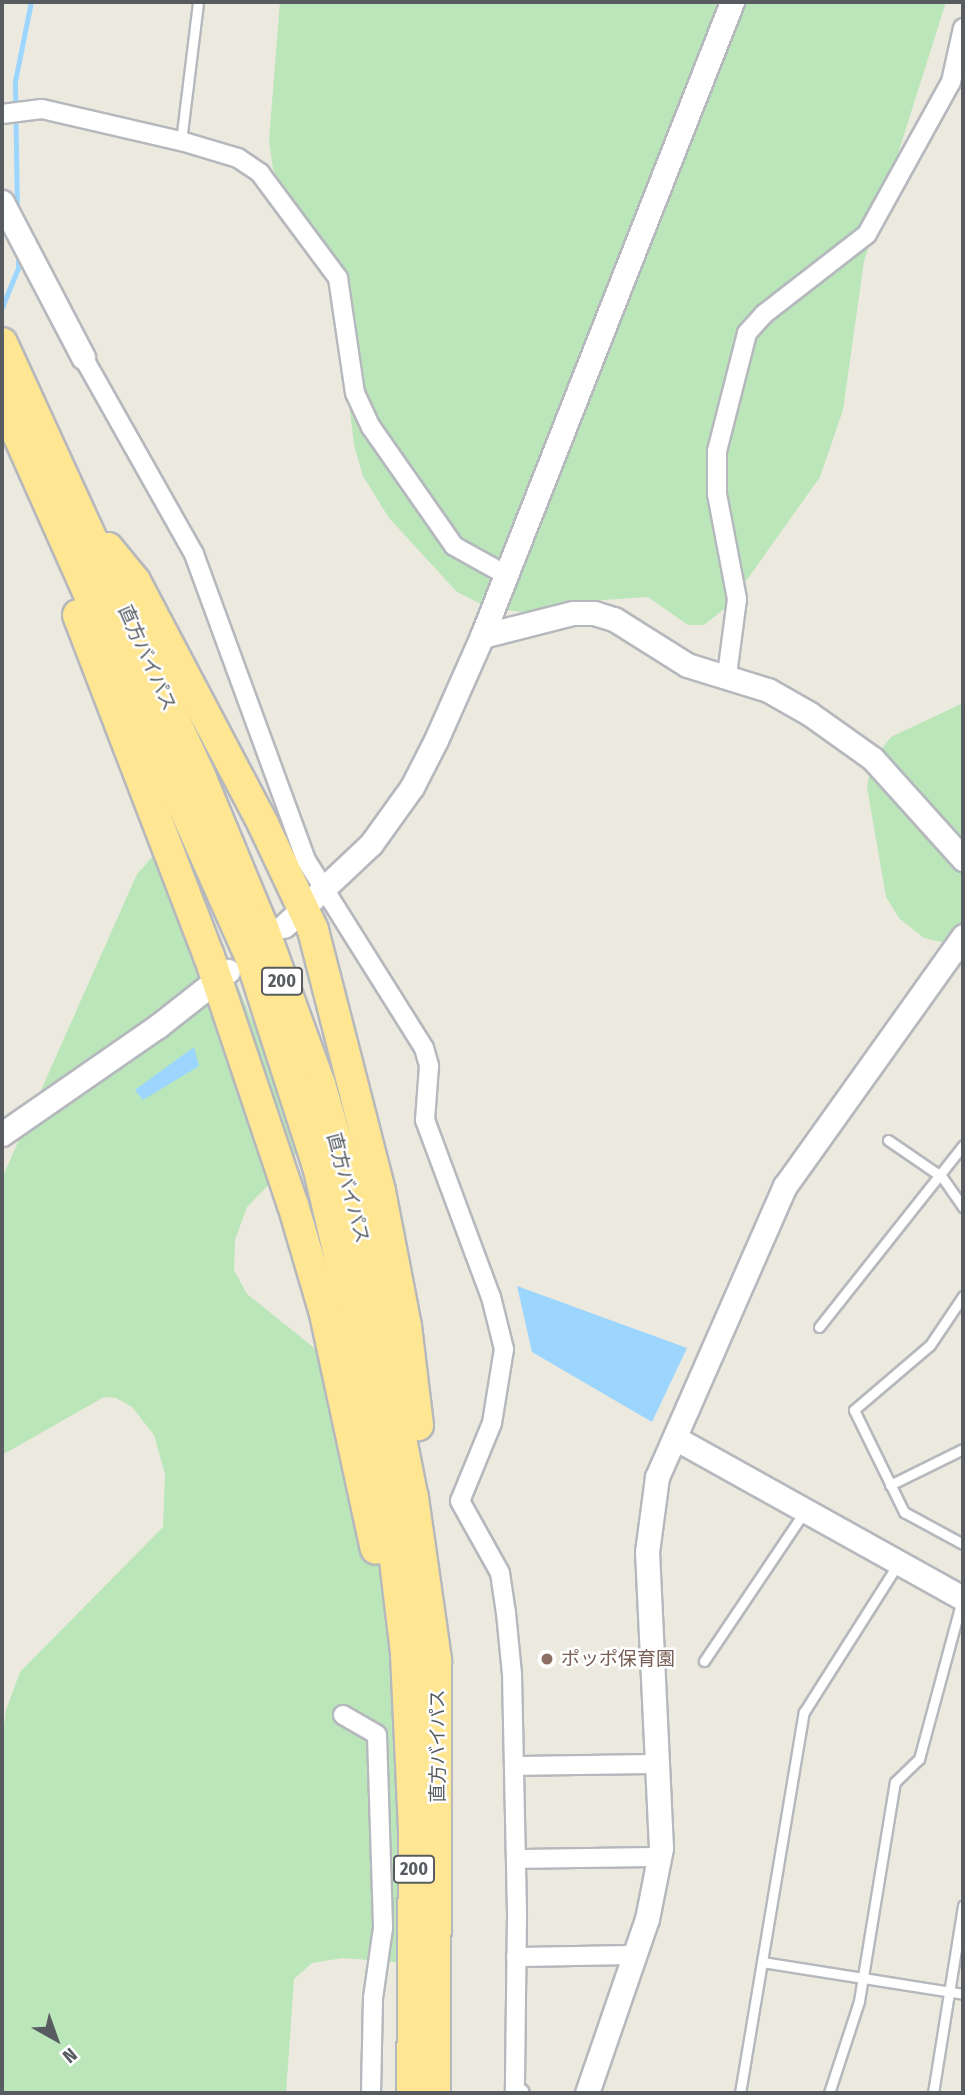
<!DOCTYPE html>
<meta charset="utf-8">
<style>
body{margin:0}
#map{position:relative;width:965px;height:2095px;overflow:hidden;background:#ece9df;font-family:"Fira Sans Condensed","Noto Sans JP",sans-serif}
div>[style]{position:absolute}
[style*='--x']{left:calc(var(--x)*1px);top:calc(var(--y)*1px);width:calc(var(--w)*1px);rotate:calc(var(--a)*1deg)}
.green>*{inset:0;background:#bae6b9}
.water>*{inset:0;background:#9cd6ff}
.stream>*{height:5px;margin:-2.5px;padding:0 2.5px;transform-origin:2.5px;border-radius:2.5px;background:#9cd6ff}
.roads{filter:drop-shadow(2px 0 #b5b8bd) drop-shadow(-2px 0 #b5b8bd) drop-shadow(0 2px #b5b8bd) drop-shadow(0 -2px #b5b8bd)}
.service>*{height:9px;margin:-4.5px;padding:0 4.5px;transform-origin:4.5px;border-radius:4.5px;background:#fff}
.minor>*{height:18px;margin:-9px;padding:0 9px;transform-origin:9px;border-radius:9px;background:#fff}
.tertiary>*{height:23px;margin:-11.5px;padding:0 11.5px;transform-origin:11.5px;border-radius:11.5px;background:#fff}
.trunk>*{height:30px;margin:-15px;padding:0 15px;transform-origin:15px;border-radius:15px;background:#ffe692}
.dots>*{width:19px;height:19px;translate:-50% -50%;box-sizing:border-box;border:4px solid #fff;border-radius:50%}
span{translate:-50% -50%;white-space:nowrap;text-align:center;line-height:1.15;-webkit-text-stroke:5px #fff;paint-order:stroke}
.shield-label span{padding:2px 5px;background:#fff;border:2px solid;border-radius:5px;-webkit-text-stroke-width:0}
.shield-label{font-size:18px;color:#585c61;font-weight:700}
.street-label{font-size:19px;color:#585c61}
.education-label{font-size:19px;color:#785e54}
.left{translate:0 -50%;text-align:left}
.frame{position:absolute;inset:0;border:4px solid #585c61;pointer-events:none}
.north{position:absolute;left:21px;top:2004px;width:70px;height:70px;-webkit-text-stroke:5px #fff;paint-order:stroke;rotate:140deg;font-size:19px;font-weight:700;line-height:28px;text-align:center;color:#585c61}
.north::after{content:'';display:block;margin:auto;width:24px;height:32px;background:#585c61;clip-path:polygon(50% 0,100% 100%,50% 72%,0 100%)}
</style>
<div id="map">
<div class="green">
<i style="clip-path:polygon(280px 2px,946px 2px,864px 261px,843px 410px,820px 477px,729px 605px,704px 625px,688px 625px,648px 597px,588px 601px,532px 613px,489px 608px,457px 592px,389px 518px,363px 476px,354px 445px,339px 318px,326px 262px,310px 225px,287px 199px,273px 169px,269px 140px)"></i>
<i style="clip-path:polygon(963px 703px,963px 947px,924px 938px,899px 918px,886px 897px,867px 787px,872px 761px,891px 737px)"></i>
<i style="clip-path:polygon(154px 855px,163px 855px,194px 880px,301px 1139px,294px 1159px,247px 1207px,235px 1240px,234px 1270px,247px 1294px,318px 1351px,390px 1446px,405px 1963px,343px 1958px,312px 1963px,294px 1979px,286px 2093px,2px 2093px,2px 1741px,6px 1710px,20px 1672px,163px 1527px,165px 1474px,154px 1435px,132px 1407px,116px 1398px,104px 1397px,2px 1455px,2px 1178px,137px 874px)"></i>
</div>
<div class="water">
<i style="clip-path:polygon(194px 1047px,199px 1066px,143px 1100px,135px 1090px)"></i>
<i style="clip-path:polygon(517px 1286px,687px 1348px,652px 1422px,532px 1352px)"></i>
</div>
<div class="stream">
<i style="--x:17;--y:213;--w:132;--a:-90.9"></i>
<i style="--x:15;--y:81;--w:81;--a:-78.6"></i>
<i style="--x:2;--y:307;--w:42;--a:-67.7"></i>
<i style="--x:18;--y:268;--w:17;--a:-90"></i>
</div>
<div class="roads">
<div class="service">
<i style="--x:181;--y:141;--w:140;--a:-83"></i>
<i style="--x:888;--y:1140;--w:65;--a:34.4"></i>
<i style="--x:942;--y:1177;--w:37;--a:55"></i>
<i style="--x:963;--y:1296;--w:59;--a:124"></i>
<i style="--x:930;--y:1345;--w:100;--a:139.5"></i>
<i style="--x:854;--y:1410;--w:114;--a:63.9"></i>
<i style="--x:904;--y:1512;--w:67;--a:28.5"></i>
<i style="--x:819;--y:1327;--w:232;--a:-51.6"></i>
<i style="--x:890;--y:1485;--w:81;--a:-26.3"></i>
<i style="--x:704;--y:1661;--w:179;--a:-56.1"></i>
<i style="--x:762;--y:1962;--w:204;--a:9"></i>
<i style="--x:740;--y:2093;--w:386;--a:-80.5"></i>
<i style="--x:804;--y:1712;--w:175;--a:-57.6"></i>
<i style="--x:829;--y:2093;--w:97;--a:-71.9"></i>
<i style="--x:859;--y:2001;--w:222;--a:-80.7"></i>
<i style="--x:895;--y:1782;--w:33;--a:-44"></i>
<i style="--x:919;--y:1759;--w:165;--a:-74.9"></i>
<i style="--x:933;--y:2093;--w:190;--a:-80.9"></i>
</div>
<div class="minor">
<i style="--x:2;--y:114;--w:40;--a:-7.1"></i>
<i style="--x:42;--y:109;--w:143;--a:13"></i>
<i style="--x:181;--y:141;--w:59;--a:16.6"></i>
<i style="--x:238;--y:158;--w:27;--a:34"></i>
<i style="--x:260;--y:173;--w:131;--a:53.4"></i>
<i style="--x:338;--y:278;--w:116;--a:81.6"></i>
<i style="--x:355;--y:393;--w:38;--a:65"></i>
<i style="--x:371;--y:427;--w:145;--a:55.1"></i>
<i style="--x:454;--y:546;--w:60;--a:29.1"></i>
<i style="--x:83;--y:357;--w:226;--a:60.6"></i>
<i style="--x:194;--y:554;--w:326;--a:69.9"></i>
<i style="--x:306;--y:860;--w:222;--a:57.9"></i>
<i style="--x:424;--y:1048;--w:19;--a:74"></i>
<i style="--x:429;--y:1066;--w:54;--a:94.2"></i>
<i style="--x:425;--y:1120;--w:189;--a:69.6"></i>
<i style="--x:491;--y:1297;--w:54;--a:76"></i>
<i style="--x:504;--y:1349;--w:75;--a:99.2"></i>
<i style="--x:492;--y:1423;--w:84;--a:112.3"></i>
<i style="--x:460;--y:1501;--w:82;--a:60.9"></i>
<i style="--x:500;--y:1573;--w:40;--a:81.5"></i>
<i style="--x:506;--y:1613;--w:61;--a:84.4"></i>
<i style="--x:512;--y:1674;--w:242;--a:88.8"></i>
<i style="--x:517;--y:1916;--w:175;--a:90.7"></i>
<i style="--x:515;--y:2091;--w:5;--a:22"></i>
<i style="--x:727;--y:675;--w:77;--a:-82.5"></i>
<i style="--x:737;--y:599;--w:107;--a:-100.8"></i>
<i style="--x:717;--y:494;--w:43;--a:-90"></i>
<i style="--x:717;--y:451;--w:122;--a:-75.7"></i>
<i style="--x:747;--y:333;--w:25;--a:-48"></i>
<i style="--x:764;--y:314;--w:130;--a:-37.8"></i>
<i style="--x:867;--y:234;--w:174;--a:-61.1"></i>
<i style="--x:951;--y:82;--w:55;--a:-77.5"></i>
<i style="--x:343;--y:1715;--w:39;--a:30"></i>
<i style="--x:377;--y:1735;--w:193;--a:88.2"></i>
<i style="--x:383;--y:1928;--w:71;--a:98.1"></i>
<i style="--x:373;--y:1998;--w:95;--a:91.2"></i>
<i style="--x:514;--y:1766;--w:145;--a:-0.8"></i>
<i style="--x:516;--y:1859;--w:144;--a:-0.8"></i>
<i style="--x:516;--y:1957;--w:119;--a:-1"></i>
</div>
<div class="tertiary">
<i style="--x:2;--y:202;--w:175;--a:62.4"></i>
<i style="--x:482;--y:636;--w:94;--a:-14.2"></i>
<i style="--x:573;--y:613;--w:21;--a:0"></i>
<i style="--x:594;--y:613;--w:21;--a:17"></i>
<i style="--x:614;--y:619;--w:86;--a:32.2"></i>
<i style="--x:687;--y:665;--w:85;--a:17.2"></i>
<i style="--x:768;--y:690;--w:48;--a:29.7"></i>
<i style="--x:810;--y:714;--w:77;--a:35.5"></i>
<i style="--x:873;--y:759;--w:135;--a:48"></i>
<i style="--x:284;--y:926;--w:120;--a:-43.3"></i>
<i style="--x:371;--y:844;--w:70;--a:-54.3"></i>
<i style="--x:412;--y:787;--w:53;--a:-62.9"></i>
<i style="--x:436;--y:740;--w:114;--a:-66.1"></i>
<i style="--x:482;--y:636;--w:682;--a:-68.48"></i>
<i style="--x:2;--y:1134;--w:190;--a:-34.7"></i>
<i style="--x:158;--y:1026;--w:89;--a:-38.2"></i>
<i style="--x:675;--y:1438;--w:329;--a:29.1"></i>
<i style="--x:587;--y:2093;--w:184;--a:-71"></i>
<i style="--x:647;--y:1919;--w:72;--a:-78.8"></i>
<i style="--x:661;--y:1848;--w:296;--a:-92.7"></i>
<i style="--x:647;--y:1552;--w:76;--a:-82.4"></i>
<i style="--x:657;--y:1477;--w:318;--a:-66.3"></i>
<i style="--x:785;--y:1186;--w:307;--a:-54.5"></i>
</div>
<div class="trunk">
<i style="--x:2;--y:343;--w:478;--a:65.4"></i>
<i style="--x:201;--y:778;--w:159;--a:67.5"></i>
<i style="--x:262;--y:925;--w:169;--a:70"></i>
<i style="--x:320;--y:1084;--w:127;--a:74"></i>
<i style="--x:355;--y:1206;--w:298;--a:78.8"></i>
<i style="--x:413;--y:1498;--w:164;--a:81.9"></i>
<i style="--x:436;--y:1660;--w:433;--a:90.1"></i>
<i style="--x:2;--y:399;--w:610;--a:66"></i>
<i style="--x:250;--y:956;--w:221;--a:72.1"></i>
<i style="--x:318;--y:1166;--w:195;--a:76.7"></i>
<i style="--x:363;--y:1356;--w:148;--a:80.3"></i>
<i style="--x:388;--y:1502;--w:153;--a:83.2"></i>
<i style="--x:406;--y:1654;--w:177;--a:87.4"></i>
<i style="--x:414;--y:1831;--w:262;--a:90.4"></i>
<i style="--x:108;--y:548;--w:43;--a:50.7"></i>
<i style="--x:135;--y:581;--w:275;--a:62.2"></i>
<i style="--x:263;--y:824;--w:117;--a:64.7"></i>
<i style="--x:313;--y:930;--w:269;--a:75.6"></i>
<i style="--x:380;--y:1191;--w:137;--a:79.1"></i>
<i style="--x:406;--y:1326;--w:100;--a:83.1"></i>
<i style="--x:78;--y:615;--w:365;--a:69"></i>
<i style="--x:209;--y:956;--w:263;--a:71.4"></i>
<i style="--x:293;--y:1205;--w:114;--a:73.6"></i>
<i style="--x:325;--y:1314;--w:240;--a:77.8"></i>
</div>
</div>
<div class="dots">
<i style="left:547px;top:1659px;background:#8d6e63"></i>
</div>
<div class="shield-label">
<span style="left:282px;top:981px">200</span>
<span style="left:414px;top:1869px">200</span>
</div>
<div class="street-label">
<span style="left:147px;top:658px;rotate:66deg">直方バイパス</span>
<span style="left:348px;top:1188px;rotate:75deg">直方バイパス</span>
<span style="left:438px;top:1746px;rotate:-90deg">直方バイパス</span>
</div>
<div class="education-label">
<span class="left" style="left:561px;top:1659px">ポッポ保育園</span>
</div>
<div class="frame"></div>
<div class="north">N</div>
</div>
